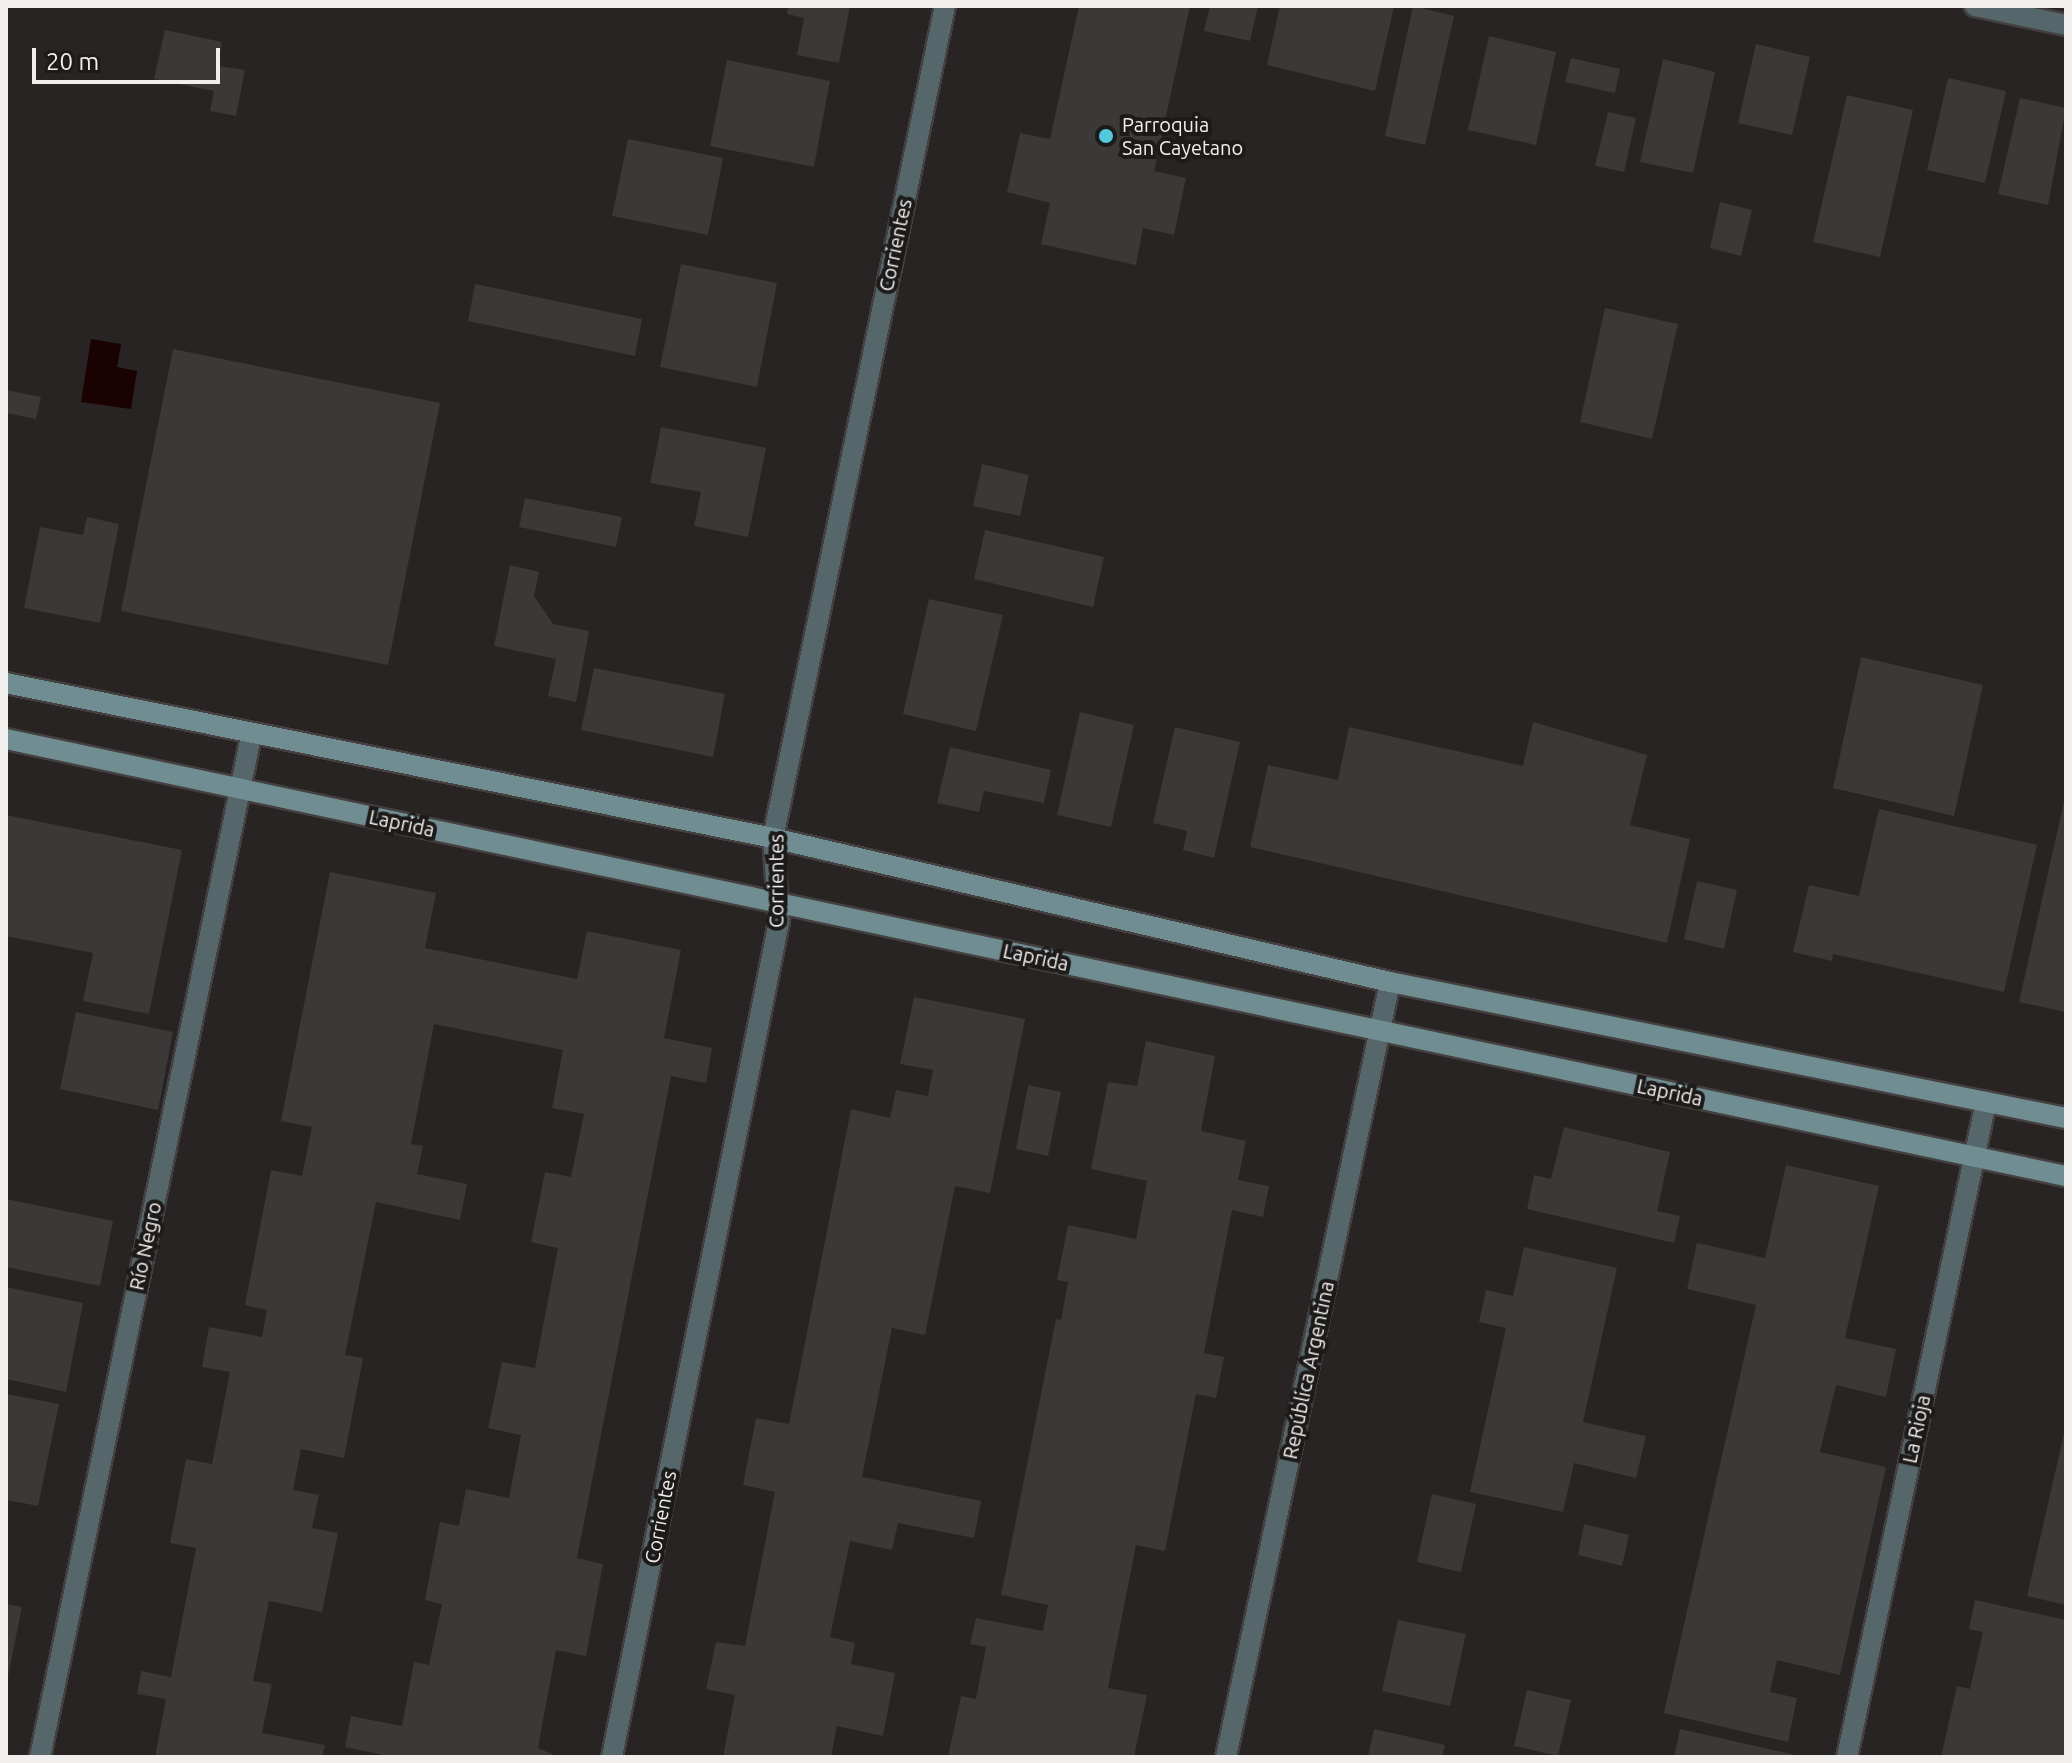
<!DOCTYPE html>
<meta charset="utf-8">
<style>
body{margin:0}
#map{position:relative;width:2072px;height:1763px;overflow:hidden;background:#272423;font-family:Ubuntu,sans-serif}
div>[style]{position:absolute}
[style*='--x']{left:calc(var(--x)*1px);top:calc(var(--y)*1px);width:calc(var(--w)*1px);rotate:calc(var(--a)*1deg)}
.water>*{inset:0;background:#1b0202}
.building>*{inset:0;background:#3b3838}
.roads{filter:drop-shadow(2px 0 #43403f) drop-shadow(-2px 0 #43403f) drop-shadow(0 2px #43403f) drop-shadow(0 -2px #43403f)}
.minor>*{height:20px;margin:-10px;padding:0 10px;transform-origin:10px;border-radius:10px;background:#55676a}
.secondary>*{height:20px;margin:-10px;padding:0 10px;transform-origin:10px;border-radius:10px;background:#708d92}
.dots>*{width:22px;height:22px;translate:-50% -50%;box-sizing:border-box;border:4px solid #1d1a1a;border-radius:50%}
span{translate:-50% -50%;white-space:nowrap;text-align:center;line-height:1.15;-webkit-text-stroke:8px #1d1a1a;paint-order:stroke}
.poi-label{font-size:20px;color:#f1efee}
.left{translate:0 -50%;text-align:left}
.street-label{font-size:20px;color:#f1efee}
.frame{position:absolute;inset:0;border:8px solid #f1efee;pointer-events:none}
.scale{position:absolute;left:32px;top:48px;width:188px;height:36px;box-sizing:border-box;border:4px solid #f1efee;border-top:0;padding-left:10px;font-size:24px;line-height:28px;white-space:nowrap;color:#f1efee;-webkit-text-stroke:6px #1d1a1a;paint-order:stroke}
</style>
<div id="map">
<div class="water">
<i style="clip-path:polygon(91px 339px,121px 344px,117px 367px,137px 371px,131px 409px,81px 402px)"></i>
</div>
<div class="building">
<i style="clip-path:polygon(788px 6px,850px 6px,839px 63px,797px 55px,804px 18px,787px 14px)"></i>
<i style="clip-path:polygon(1079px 6px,1190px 6px,1154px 171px,1186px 178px,1174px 235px,1143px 228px,1136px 265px,1041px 244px,1050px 203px,1007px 192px,1020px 133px,1050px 139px)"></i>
<i style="clip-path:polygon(1210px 6px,1258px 6px,1250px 41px,1204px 31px)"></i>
<i style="clip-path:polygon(1280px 6px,1394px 6px,1375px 91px,1267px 65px)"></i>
<i style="clip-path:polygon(1413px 6px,1454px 16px,1425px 145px,1385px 136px)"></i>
<i style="clip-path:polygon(165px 30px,222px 42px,218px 66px,245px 70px,236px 116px,210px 111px,214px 91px,154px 79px)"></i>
<i style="clip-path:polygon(1489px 36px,1556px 52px,1536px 145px,1468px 130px)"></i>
<i style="clip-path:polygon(1756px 44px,1810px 57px,1792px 135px,1738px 123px)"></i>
<i style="clip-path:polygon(1571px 58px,1620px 69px,1615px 93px,1565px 82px)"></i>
<i style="clip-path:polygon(1663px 59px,1715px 72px,1693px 173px,1640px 162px)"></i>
<i style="clip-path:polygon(727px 60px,830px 81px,814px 167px,710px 146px)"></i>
<i style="clip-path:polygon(1948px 78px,2006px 91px,1985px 183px,1927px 170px)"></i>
<i style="clip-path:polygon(1847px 95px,1913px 110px,1880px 257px,1813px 242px)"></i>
<i style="clip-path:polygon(2020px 98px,2066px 108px,2048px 205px,1998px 194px)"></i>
<i style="clip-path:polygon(1608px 112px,1636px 118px,1624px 172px,1595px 166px)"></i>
<i style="clip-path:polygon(628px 139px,723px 158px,708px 235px,612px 216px)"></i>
<i style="clip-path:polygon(1720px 202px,1752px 210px,1741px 256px,1710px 248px)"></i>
<i style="clip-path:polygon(681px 264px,777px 283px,757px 387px,660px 367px)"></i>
<i style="clip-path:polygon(475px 284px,642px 319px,635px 356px,468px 321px)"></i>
<i style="clip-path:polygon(1605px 308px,1678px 324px,1652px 439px,1580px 422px)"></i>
<i style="clip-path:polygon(173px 349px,440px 403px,388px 665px,121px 611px)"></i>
<i style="clip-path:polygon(6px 390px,41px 397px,36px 419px,6px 413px)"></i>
<i style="clip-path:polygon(661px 427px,766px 448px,748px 537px,694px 526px,701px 492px,650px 483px)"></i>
<i style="clip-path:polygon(982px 464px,1029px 475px,1020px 516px,973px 506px)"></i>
<i style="clip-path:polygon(525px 498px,622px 517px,616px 547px,519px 527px)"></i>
<i style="clip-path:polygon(87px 517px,119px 524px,100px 623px,24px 608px,40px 527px,83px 535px)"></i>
<i style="clip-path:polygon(985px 530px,1104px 557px,1093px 607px,974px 579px)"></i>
<i style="clip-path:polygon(510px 565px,539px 572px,534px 596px,553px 624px,589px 631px,576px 702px,548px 696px,556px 659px,494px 646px)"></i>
<i style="clip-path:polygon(929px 599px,1003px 615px,976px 731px,903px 714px)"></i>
<i style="clip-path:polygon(1861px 657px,1983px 685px,1954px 816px,1833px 788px)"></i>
<i style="clip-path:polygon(594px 668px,725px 694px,713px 757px,581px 730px)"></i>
<i style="clip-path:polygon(1080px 712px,1134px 725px,1111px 827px,1057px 815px)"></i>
<i style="clip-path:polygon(1533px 722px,1647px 755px,1630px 825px,1690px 839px,1667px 943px,1250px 847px,1268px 765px,1338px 780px,1349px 727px,1523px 766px)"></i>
<i style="clip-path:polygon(1175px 727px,1240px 742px,1214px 858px,1183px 850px,1187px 831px,1153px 823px)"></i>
<i style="clip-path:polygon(950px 747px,1051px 770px,1044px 803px,984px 791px,979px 812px,937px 803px)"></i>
<i style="clip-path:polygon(2065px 797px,2066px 797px,2066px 1012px,2019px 1002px)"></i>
<i style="clip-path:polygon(1879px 809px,2037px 845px,2004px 992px,1833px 954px,1832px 961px,1793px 952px,1809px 885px,1859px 896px)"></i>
<i style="clip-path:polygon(6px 815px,182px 850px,149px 1014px,83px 1001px,93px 953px,6px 936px)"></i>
<i style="clip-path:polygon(330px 872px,436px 893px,425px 948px,577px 979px,587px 931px,681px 950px,664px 1038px,712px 1048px,706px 1083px,671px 1076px,577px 1558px,603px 1564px,586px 1656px,556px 1650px,538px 1748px,559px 1757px,392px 1757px,345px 1747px,351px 1716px,402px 1726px,414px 1662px,429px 1665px,442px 1604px,425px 1600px,440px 1522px,459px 1526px,466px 1489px,509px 1498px,521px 1435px,488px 1428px,502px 1362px,535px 1368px,558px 1248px,531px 1242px,545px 1172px,571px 1177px,584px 1114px,552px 1108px,563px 1050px,434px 1024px,411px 1144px,423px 1146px,417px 1174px,467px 1184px,460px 1220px,376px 1202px,345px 1355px,363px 1358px,344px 1458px,301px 1449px,293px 1490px,319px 1495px,312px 1528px,338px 1533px,322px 1612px,269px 1601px,253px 1681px,272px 1684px,262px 1733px,325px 1745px,322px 1757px,155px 1757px,166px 1699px,137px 1694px,141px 1671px,171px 1677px,196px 1548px,170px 1543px,186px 1459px,212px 1464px,230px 1372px,202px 1367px,209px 1327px,262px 1337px,267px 1310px,245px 1305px,271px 1170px,302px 1176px,312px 1127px,281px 1121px)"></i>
<i style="clip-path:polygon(1697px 881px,1737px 890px,1724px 949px,1684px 939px)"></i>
<i style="clip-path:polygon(914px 997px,1025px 1019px,990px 1193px,955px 1186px,925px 1335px,892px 1328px,862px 1477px,981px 1501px,974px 1538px,898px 1523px,892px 1550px,850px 1541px,830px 1637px,855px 1643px,851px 1664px,895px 1673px,883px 1736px,837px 1726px,831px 1757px,723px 1757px,735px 1695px,706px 1689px,716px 1642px,745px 1646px,775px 1492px,743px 1485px,756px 1418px,789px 1424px,851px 1109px,890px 1118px,896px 1090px,928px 1096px,933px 1070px,900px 1064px)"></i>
<i style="clip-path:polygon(76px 1012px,173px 1032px,158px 1110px,60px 1089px)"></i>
<i style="clip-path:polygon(1146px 1041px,1215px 1056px,1201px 1131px,1246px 1141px,1238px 1180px,1269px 1186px,1263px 1217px,1232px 1210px,1204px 1353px,1224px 1357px,1216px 1398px,1196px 1394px,1165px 1551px,1136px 1545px,1108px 1688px,1147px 1695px,1134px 1757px,948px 1757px,961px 1696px,976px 1699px,986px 1647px,970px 1644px,976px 1618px,1043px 1631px,1048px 1605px,1001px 1595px,1056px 1319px,1061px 1320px,1068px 1282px,1057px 1280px,1068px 1225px,1136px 1239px,1147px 1181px,1091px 1169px,1108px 1082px,1137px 1086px)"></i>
<i style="clip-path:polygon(1028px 1085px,1061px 1092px,1048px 1156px,1016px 1149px)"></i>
<i style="clip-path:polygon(1564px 1127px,1670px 1152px,1657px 1211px,1680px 1216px,1674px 1243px,1527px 1209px,1534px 1175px,1551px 1179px)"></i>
<i style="clip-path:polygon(1786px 1165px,1879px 1186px,1845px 1338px,1896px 1349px,1886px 1397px,1836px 1385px,1820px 1452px,1886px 1467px,1840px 1675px,1777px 1660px,1770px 1692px,1797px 1698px,1788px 1742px,1664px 1713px,1756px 1305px,1687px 1289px,1697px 1243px,1765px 1258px)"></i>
<i style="clip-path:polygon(6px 1199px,113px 1221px,100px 1286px,6px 1267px)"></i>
<i style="clip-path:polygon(1524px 1247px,1617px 1268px,1583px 1422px,1646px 1436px,1636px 1478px,1574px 1463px,1563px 1512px,1470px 1492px,1506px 1328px,1479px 1322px,1486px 1290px,1513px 1296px)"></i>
<i style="clip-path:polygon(6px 1287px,83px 1303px,66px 1392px,6px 1379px)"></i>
<i style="clip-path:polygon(6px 1394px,59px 1404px,38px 1506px,6px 1500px)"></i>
<i style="clip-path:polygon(2065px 1429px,2066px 1429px,2066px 1605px,2027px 1596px)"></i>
<i style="clip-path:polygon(1432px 1494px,1476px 1504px,1461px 1572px,1417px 1562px)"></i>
<i style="clip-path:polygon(1584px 1524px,1629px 1535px,1622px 1566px,1578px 1555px)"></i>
<i style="clip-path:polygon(1975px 1600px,2066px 1620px,2066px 1757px,1941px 1757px,1957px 1686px,1970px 1689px,1983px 1632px,1969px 1629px)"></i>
<i style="clip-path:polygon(6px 1604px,22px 1607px,7px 1681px,6px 1680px)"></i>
<i style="clip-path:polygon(1398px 1620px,1466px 1634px,1450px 1706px,1382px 1691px)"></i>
<i style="clip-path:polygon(1527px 1690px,1571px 1700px,1558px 1756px,1514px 1746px)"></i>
<i style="clip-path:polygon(1374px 1729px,1445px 1745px,1442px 1757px,1368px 1757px)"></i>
<i style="clip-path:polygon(1680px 1729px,1800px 1756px,1800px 1757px,1674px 1757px)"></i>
</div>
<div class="roads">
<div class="minor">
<i style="--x:1975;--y:6;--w:93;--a:11.8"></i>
<i style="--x:40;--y:1757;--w:1043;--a:-78.32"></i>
<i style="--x:612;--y:1757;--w:853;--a:-78.7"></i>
<i style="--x:779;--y:921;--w:83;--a:-94.1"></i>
<i style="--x:773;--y:838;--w:850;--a:-78.32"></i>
<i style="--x:1226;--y:1757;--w:792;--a:-78.05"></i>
<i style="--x:1847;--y:1757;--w:670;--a:-78.02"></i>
</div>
<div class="secondary">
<i style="--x:6;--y:683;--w:783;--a:11.42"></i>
<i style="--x:773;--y:838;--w:634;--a:13.14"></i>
<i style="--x:1390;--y:982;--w:690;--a:11.38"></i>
<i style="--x:6;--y:739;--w:2106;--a:11.98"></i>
</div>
</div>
<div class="dots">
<i style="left:1106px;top:136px;background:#53cadc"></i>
</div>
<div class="poi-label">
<span class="left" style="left:1122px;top:136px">Parroquia<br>San Cayetano</span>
</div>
<div class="street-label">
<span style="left:895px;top:245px;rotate:-78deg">Corrientes</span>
<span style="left:402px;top:823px;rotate:12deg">Laprida</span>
<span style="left:776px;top:881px;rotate:-90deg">Corrientes</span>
<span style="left:1036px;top:957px;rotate:12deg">Laprida</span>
<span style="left:1670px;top:1092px;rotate:12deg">Laprida</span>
<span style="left:145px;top:1246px;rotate:-78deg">Río Negro</span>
<span style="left:1308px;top:1370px;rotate:-78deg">República Argentina</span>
<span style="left:1916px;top:1429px;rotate:-78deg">La Rioja</span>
<span style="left:660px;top:1517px;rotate:-79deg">Corrientes</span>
</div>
<div class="frame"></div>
<div class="scale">20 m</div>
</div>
